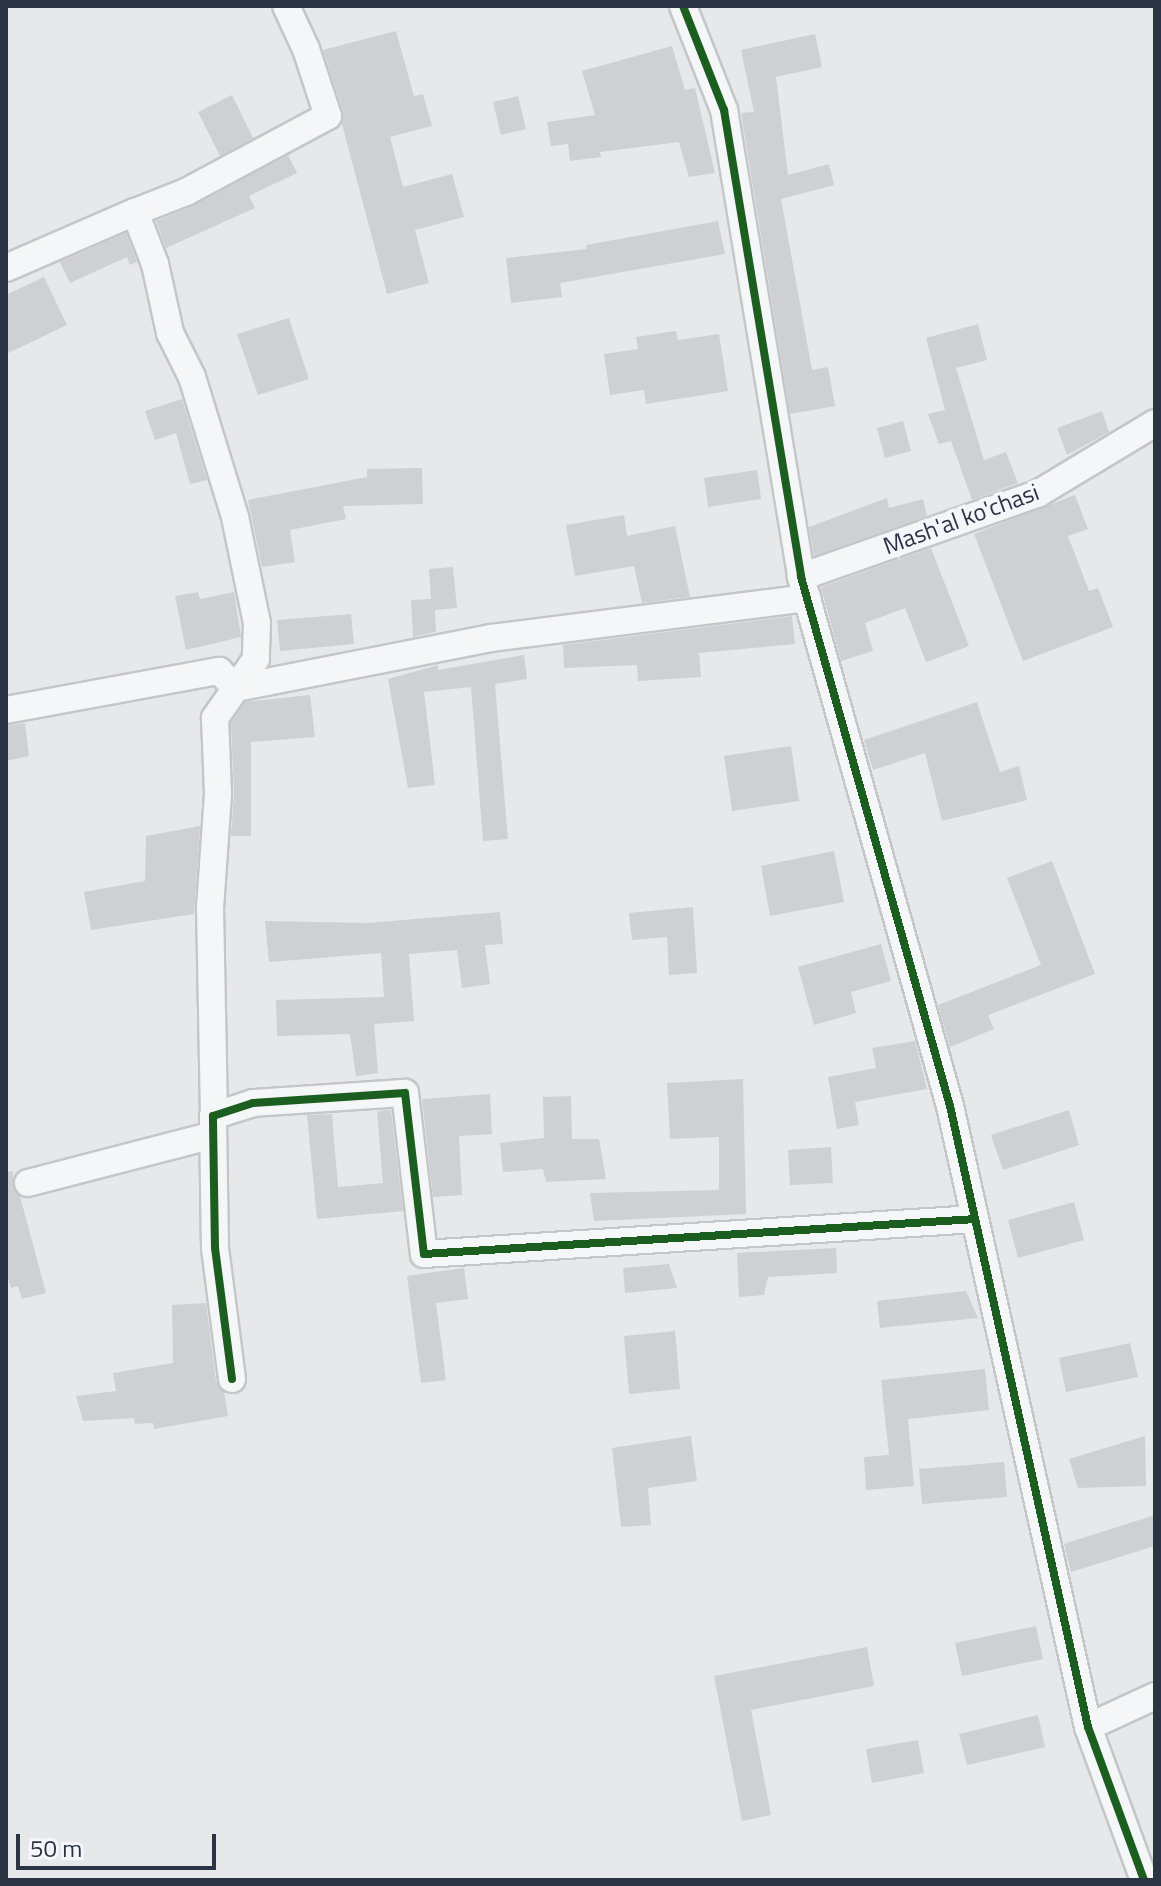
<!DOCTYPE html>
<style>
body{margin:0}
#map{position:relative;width:1161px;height:1886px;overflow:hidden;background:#e6e8ea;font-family:"Titillium Web",sans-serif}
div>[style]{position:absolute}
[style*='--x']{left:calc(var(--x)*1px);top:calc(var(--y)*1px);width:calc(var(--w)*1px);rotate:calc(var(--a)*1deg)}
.building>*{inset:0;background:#ced0d3}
.roads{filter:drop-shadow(2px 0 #c4c6c8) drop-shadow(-2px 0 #c4c6c8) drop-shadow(0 2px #c4c6c8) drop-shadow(0 -2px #c4c6c8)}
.minor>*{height:26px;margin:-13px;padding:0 13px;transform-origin:13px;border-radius:13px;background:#f5f6f7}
.cycleway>*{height:8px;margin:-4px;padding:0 4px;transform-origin:4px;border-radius:4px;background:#1b5e20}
span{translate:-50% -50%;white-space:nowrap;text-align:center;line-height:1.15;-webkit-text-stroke:7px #f4f6f9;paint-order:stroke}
.street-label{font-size:24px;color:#2b3445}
.frame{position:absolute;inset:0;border:8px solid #2b3445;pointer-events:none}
.scale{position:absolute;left:16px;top:1834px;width:200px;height:36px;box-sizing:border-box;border:4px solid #2b3445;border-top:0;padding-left:10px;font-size:24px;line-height:28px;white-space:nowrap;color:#2b3445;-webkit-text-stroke:6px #f4f6f9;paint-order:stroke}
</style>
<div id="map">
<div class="building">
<i style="clip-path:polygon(396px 31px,414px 96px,423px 94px,432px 126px,390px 137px,403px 187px,452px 174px,464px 217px,415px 230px,429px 283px,387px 294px,342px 124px,343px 111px,323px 50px)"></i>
<i style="clip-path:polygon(815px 34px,822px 67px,776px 77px,788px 175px,829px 164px,834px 185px,781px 199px,812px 370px,828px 367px,835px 406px,790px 414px,741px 113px,754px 112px,741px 50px)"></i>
<i style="clip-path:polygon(672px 46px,685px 90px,695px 88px,715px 173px,689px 177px,679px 142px,600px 152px,601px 157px,570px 161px,568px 144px,551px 146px,547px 122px,595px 115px,582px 71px)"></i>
<i style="clip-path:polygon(232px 95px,253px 138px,220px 156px,198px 112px)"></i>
<i style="clip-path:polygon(518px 96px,526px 129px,501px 135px,493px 102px)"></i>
<i style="clip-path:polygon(288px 155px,297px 173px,249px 196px,255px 208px,166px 248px,156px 221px,193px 206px)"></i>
<i style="clip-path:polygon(718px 221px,725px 254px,560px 283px,562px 297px,511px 303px,506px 258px,587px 249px,586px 245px)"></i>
<i style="clip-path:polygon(126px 233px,137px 262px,130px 265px,127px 257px,70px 283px,60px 262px)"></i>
<i style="clip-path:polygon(44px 277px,67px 325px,6px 354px,6px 295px)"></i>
<i style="clip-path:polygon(289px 318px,309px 379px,258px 395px,237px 334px)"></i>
<i style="clip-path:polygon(978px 324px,987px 360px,956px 368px,984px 460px,1006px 452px,1018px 483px,972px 500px,951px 441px,939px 444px,928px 414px,945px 410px,926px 338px)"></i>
<i style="clip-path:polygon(676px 331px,678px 340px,719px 334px,728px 391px,646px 404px,644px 390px,610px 395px,604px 354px,638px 349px,636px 337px)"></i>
<i style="clip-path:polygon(182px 399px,207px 480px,190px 484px,176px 433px,155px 440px,145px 411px)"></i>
<i style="clip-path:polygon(1102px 411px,1109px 432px,1067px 455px,1057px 428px)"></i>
<i style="clip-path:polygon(903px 421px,911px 451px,885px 458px,877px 428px)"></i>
<i style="clip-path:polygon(422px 468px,423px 504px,343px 506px,346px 519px,290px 530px,295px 562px,262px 567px,248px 500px,367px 477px,367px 469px)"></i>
<i style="clip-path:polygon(757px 470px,761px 499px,708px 507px,704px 478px)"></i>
<i style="clip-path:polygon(1075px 495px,1088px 529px,1068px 536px,1089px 591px,1098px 588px,1113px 627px,1023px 661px,974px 534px)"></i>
<i style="clip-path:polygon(887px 498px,889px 508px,923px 499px,927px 516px,814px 556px,809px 527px)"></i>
<i style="clip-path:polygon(624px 515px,627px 536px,675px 526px,690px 597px,642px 603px,634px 566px,575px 576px,566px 525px)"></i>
<i style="clip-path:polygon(931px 548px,969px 646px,926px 662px,905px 608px,865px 623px,873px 651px,841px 661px,821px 587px)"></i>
<i style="clip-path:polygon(453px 567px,457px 608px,435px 610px,436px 632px,413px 637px,411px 600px,431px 599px,429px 569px)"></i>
<i style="clip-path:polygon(198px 592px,200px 599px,234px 592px,241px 637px,186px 650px,175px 596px)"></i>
<i style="clip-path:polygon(351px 614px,354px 644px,280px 651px,277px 620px)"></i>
<i style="clip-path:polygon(792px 616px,795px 644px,699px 653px,701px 677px,638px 681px,637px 665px,564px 668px,563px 645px)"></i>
<i style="clip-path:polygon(524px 655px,527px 679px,495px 684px,508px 839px,483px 841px,471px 687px,424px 692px,435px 785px,408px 788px,388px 679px,438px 665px,438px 670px)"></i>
<i style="clip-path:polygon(310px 695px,315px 737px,251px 742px,251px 836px,231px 836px,234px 794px,231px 723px,245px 702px)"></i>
<i style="clip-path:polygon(977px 702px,1000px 772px,1019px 766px,1027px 800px,942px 821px,925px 753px,873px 770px,864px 740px)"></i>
<i style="clip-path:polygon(25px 723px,29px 756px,6px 761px,6px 726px)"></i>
<i style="clip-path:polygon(791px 746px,799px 801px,732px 811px,724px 756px)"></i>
<i style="clip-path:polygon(200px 826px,194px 914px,91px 930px,84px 892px,145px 881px,146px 836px)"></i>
<i style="clip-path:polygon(834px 851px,844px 902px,770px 916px,761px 866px)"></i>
<i style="clip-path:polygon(1052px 861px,1095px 974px,988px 1015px,994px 1029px,950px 1047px,938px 1005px,1041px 965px,1007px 878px)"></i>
<i style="clip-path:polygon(693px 907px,697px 973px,669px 975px,667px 937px,632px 940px,629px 913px)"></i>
<i style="clip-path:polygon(500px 912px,503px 944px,485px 945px,490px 984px,462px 988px,457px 950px,409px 954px,414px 1021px,374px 1024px,378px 1073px,356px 1076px,350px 1034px,277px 1036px,276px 1000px,384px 997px,381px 953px,269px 962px,265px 921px,367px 923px)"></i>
<i style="clip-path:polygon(881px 944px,891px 981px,851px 992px,856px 1013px,814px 1025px,798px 967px)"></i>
<i style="clip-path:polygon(915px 1041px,927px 1089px,855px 1102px,859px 1125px,837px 1129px,828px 1077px,876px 1068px,872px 1048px)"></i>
<i style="clip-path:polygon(743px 1079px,746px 1214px,594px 1221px,590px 1193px,719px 1190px,719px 1137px,670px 1139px,667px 1083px)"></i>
<i style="clip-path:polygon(490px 1094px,492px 1134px,459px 1136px,462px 1195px,433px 1197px,422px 1099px)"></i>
<i style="clip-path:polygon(571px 1096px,572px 1139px,599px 1139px,606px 1179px,546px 1182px,543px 1169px,503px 1172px,500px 1143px,544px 1138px,543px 1097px)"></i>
<i style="clip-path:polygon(391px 1110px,403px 1211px,317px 1219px,307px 1115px,332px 1114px,338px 1187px,383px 1183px,377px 1111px)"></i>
<i style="clip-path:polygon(1069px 1110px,1079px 1145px,1003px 1170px,991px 1135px)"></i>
<i style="clip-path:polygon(831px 1147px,833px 1183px,790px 1185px,788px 1150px)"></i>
<i style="clip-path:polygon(13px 1171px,13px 1188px,20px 1196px,46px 1293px,22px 1299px,18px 1286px,11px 1288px,6px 1272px,6px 1172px)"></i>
<i style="clip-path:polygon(1074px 1202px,1084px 1240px,1018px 1258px,1008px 1220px)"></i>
<i style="clip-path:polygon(836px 1248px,837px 1273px,768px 1277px,764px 1295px,739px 1297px,737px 1253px)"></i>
<i style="clip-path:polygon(669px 1264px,677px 1288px,625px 1293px,623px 1268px)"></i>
<i style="clip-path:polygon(464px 1268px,468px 1299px,436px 1303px,446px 1380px,421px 1383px,407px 1276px)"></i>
<i style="clip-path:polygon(966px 1291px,978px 1318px,880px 1328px,877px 1301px)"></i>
<i style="clip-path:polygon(206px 1303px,216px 1381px,224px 1392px,228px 1416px,154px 1429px,153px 1423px,135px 1424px,134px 1418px,83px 1421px,76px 1396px,116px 1391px,113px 1373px,173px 1363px,172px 1305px)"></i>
<i style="clip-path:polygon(675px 1331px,680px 1389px,629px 1394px,624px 1336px)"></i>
<i style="clip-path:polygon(1130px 1343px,1138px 1377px,1066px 1392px,1059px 1358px)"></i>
<i style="clip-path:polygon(985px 1369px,989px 1410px,908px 1419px,914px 1486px,866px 1490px,864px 1457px,889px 1455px,881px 1380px)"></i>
<i style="clip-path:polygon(691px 1436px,697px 1481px,648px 1488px,651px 1525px,621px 1527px,612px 1448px)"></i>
<i style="clip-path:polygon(1145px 1436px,1146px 1486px,1078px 1488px,1069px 1459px)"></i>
<i style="clip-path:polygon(1004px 1462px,1007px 1497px,922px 1504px,919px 1469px)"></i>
<i style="clip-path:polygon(1155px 1515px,1155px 1546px,1071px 1572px,1064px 1544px)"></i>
<i style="clip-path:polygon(1036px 1626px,1043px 1659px,962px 1676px,955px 1643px)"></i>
<i style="clip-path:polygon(867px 1647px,874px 1686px,751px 1710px,771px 1815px,742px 1821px,714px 1676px)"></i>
<i style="clip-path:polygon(1038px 1715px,1045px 1747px,967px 1765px,959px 1734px)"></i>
<i style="clip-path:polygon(918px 1740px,924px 1773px,872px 1783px,866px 1749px)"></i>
</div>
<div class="roads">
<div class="minor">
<i style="--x:683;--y:6;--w:112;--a:68.5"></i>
<i style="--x:724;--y:110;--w:473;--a:80.6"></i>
<i style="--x:801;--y:577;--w:550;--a:74.27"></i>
<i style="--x:950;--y:1106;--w:636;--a:77.47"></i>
<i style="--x:1088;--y:1727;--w:163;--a:69.9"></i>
<i style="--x:135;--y:212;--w:55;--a:-21.4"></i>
<i style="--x:186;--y:192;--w:161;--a:-28.2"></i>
<i style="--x:328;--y:116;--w:71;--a:-108.2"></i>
<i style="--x:306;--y:49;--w:47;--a:-114.9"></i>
<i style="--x:6;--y:268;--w:141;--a:-23.5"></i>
<i style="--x:135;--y:212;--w:56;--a:69"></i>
<i style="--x:155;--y:264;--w:71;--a:77.7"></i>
<i style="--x:170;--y:333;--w:49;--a:63.4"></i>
<i style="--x:192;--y:377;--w:146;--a:72.9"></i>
<i style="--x:235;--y:517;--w:108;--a:78.3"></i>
<i style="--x:257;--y:623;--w:36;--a:92"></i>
<i style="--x:256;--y:659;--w:35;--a:125"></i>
<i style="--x:801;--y:577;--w:252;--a:-19.4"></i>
<i style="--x:1039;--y:493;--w:135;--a:-31.1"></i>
<i style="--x:236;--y:688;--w:260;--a:-11.1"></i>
<i style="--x:491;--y:638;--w:319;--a:-7.2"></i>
<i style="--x:6;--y:710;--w:217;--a:-10.4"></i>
<i style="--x:219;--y:671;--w:24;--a:45"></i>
<i style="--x:236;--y:688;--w:37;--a:125"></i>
<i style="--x:215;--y:718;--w:76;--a:87.7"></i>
<i style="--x:218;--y:794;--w:113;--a:94"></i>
<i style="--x:210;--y:907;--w:206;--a:88.9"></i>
<i style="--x:28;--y:1183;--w:191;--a:-14.5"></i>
<i style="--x:232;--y:1379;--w:132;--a:-97.4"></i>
<i style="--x:215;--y:1248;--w:132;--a:-90.9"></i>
<i style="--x:213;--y:1116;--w:42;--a:-18"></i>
<i style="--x:253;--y:1103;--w:152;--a:-3.8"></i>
<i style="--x:405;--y:1093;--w:162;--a:83.3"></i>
<i style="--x:424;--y:1254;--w:552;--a:-3.63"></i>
<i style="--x:1088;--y:1727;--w:74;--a:-24.8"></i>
</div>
</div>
<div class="cycleway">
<i style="--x:683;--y:6;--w:112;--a:68.5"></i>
<i style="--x:724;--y:110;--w:473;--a:80.6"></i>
<i style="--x:801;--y:577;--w:550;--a:74.27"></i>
<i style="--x:950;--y:1106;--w:636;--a:77.47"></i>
<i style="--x:1088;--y:1727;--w:163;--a:69.9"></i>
<i style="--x:232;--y:1379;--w:132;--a:-97.4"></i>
<i style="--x:215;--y:1248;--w:132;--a:-90.9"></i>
<i style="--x:213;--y:1116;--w:42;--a:-18"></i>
<i style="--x:253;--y:1103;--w:152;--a:-3.8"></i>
<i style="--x:405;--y:1093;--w:162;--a:83.3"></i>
<i style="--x:424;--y:1254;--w:552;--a:-3.63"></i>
</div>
<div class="street-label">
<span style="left:961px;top:519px;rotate:-20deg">Mash'al ko'chasi</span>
</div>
<div class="frame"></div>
<div class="scale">50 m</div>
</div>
